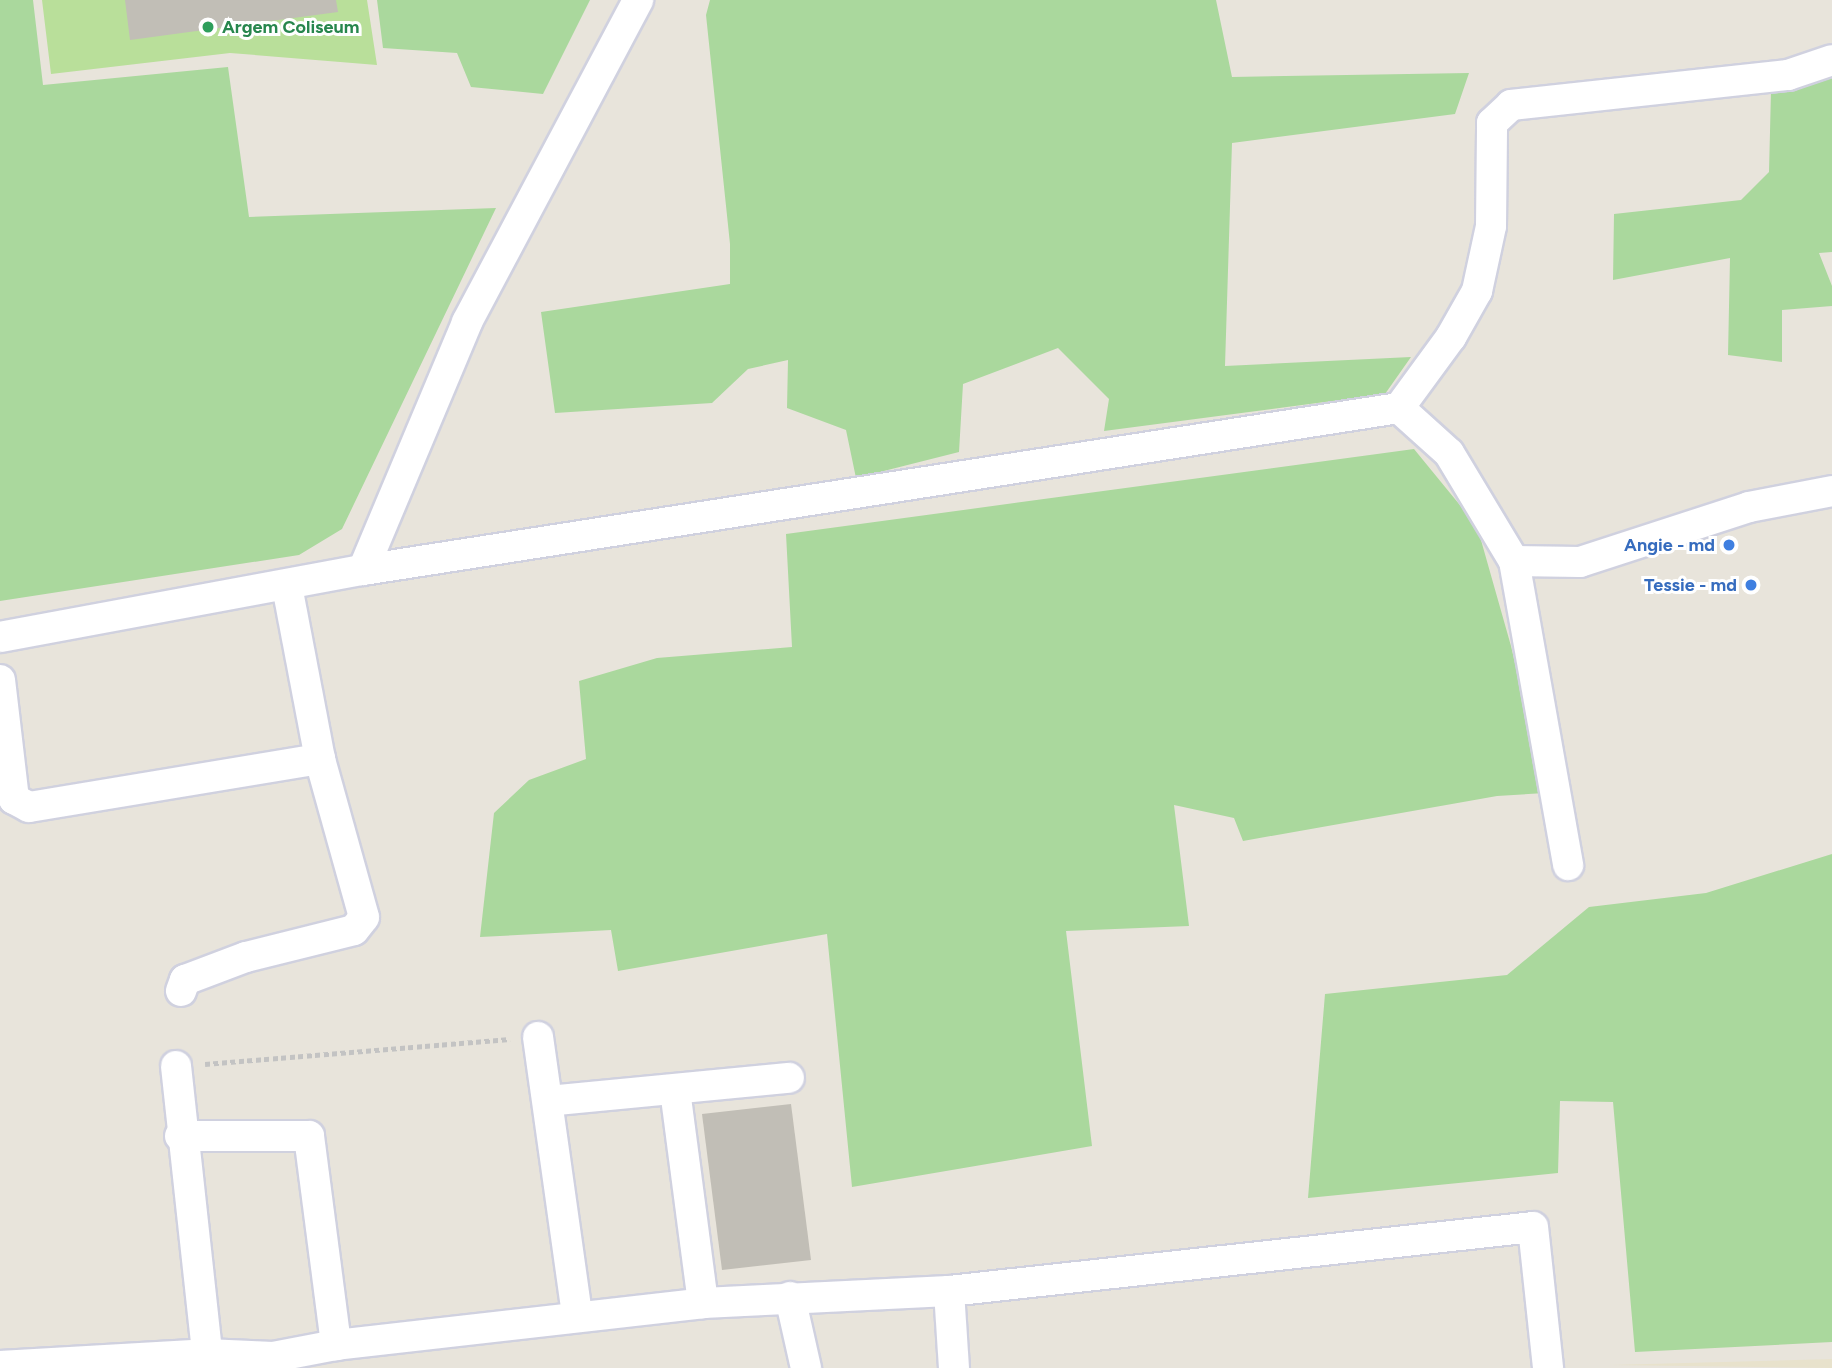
<!DOCTYPE html>
<style>
body{margin:0}
#map{position:relative;width:1832px;height:1368px;overflow:hidden;background:#e8e4db;font-family:Figtree,sans-serif}
div>[style]{position:absolute}
[style*='--x']{left:calc(var(--x)*1px);top:calc(var(--y)*1px);width:calc(var(--w)*1px);rotate:calc(var(--a)*1deg)}
.education>*{inset:0;background:#e8e2cc}
.green>*{inset:0;background:#aad89d}
.pitch>*{inset:0;background:#b9df9a}
.building>*{inset:0;background:#c1beb6}
.path>*{height:4.5px;margin-top:-2.25px;transform-origin:0;background:repeating-linear-gradient(90deg,#c3c3c3 0 5px,transparent 0 8.5px)}
.roads{filter:drop-shadow(2px 0 #d0d1df) drop-shadow(-2px 0 #d0d1df) drop-shadow(0 2px #d0d1df) drop-shadow(0 -2px #d0d1df)}
.minor>*{height:30px;margin:-15px;padding:0 15px;transform-origin:15px;border-radius:15px;background:#fff}
.dots>*{width:19px;height:19px;translate:-50% -50%;box-sizing:border-box;border:4px solid #fff;border-radius:50%}
span{translate:-50% -50%;white-space:nowrap;text-align:center;line-height:1.15;-webkit-text-stroke:6px #fff;paint-order:stroke}
.leisure-label{font-size:18px;color:#27864d;font-weight:700}
.left{translate:0 -50%;text-align:left}
.shop-label{font-size:18px;color:#366cbe;font-weight:700}
.right{translate:-100% -50%;text-align:right}
</style>
<div id="map">
<div class="education">
<i style="clip-path:polygon(1832px 1359px,1832px 1368px,1609px 1365px)"></i>
</div>
<div class="green">
<i style="clip-path:polygon(0 0,33px 0,43px 85px,228px 67px,249px 217px,496px 208px,342px 529px,299px 555px,0 601px)"></i>
<i style="clip-path:polygon(377px 0,590px 0,543px 94px,471px 87px,457px 53px,383px 48px)"></i>
<i style="clip-path:polygon(710px 0,1216px 0,1232px 77px,1469px 73px,1455px 114px,1232px 143px,1225px 366px,1411px 357px,1385px 394px,1104px 431px,1109px 399px,1058px 348px,963px 384px,959px 452px,856px 478px,846px 430px,787px 408px,788px 360px,748px 369px,712px 403px,555px 413px,541px 312px,730px 284px,730px 244px,706px 15px)"></i>
<i style="clip-path:polygon(1832px 74px,1832px 252px,1819px 253px,1832px 286px,1832px 306px,1782px 310px,1782px 362px,1728px 355px,1730px 258px,1613px 280px,1614px 214px,1741px 200px,1769px 172px,1771px 91px)"></i>
<i style="clip-path:polygon(1414px 449px,1477px 526px,1511px 646px,1545px 793px,1497px 796px,1243px 841px,1234px 818px,1174px 805px,1189px 926px,1066px 931px,1092px 1146px,852px 1187px,827px 934px,618px 971px,611px 930px,480px 937px,494px 813px,529px 780px,586px 759px,579px 681px,657px 658px,792px 647px,786px 534px)"></i>
<i style="clip-path:polygon(1832px 854px,1832px 1342px,1635px 1352px,1613px 1102px,1560px 1101px,1558px 1173px,1308px 1198px,1325px 994px,1507px 975px,1589px 907px,1706px 893px)"></i>
</div>
<div class="pitch">
<i style="clip-path:polygon(42px 0,367px 0,377px 65px,230px 53px,51px 74px)"></i>
</div>
<div class="building">
<i style="clip-path:polygon(125px 0,336px 0,338px 12px,130px 40px)"></i>
<i style="clip-path:polygon(791px 1104px,811px 1260px,722px 1270px,702px 1114px)"></i>
</div>
<div class="path">
<i style="--x:205;--y:1064;--w:306;--a:-4.7"></i>
</div>
<div class="roads">
<div class="minor">
<i style="--x:1399;--y:408;--w:67;--a:42"></i>
<i style="--x:1449;--y:453;--w:126;--a:59"></i>
<i style="--x:1514;--y:561;--w:66;--a:0.9"></i>
<i style="--x:1580;--y:562;--w:178;--a:-18"></i>
<i style="--x:1749;--y:507;--w:85;--a:-10.9"></i>
<i style="--x:1514;--y:561;--w:309;--a:79.9"></i>
<i style="--x:363;--y:570;--w:269;--a:-67.2"></i>
<i style="--x:467;--y:322;--w:365;--a:-62"></i>
<i style="--x:0;--y:637;--w:369;--a:-10.5"></i>
<i style="--x:363;--y:570;--w:1049;--a:-8.89"></i>
<i style="--x:1399;--y:408;--w:88;--a:-53.8"></i>
<i style="--x:1451;--y:337;--w:53;--a:-60.5"></i>
<i style="--x:1477;--y:291;--w:66;--a:-77.8"></i>
<i style="--x:1491;--y:226;--w:103;--a:-89.4"></i>
<i style="--x:1492;--y:123;--w:26;--a:-43"></i>
<i style="--x:1511;--y:105;--w:279;--a:-6.2"></i>
<i style="--x:1788;--y:75;--w:46;--a:-18.8"></i>
<i style="--x:0;--y:680;--w:120;--a:83.3"></i>
<i style="--x:14;--y:799;--w:17;--a:28"></i>
<i style="--x:29;--y:807;--w:295;--a:-9.4"></i>
<i style="--x:181;--y:991;--w:12;--a:-70"></i>
<i style="--x:185;--y:980;--w:65;--a:-20.7"></i>
<i style="--x:246;--y:957;--w:111;--a:-14"></i>
<i style="--x:354;--y:930;--w:16;--a:-52"></i>
<i style="--x:364;--y:917;--w:164;--a:-105.6"></i>
<i style="--x:320;--y:759;--w:176;--a:-100.8"></i>
<i style="--x:538;--y:1037;--w:282;--a:82"></i>
<i style="--x:176;--y:1066;--w:304;--a:83.8"></i>
<i style="--x:675;--y:1090;--w:215;--a:82.5"></i>
<i style="--x:548;--y:1101;--w:242;--a:-5.5"></i>
<i style="--x:180;--y:1136;--w:129;--a:0"></i>
<i style="--x:309;--y:1136;--w:211;--a:82.6"></i>
<i style="--x:949;--y:1291;--w:77;--a:86.3"></i>
<i style="--x:790;--y:1297;--w:73;--a:77.3"></i>
<i style="--x:0;--y:1366;--w:206;--a:-3.3"></i>
<i style="--x:206;--y:1354;--w:67;--a:2.6"></i>
<i style="--x:273;--y:1357;--w:64;--a:-10.8"></i>
<i style="--x:336;--y:1345;--w:369;--a:-6.5"></i>
<i style="--x:703;--y:1303;--w:246;--a:-2.8"></i>
<i style="--x:949;--y:1291;--w:587;--a:-6.25"></i>
<i style="--x:1533;--y:1227;--w:142;--a:83.9"></i>
</div>
</div>
<div class="dots">
<i style="left:208px;top:27px;background:#2e9e5b"></i>
<i style="left:1729px;top:545px;background:#3f7fe0"></i>
<i style="left:1751px;top:585px;background:#3f7fe0"></i>
</div>
<div class="leisure-label">
<span class="left" style="left:222px;top:27px">Argem Coliseum</span>
</div>
<div class="shop-label">
<span class="right" style="left:1715px;top:545px">Angie - md</span>
<span class="right" style="left:1737px;top:585px">Tessie - md</span>
</div>
</div>
